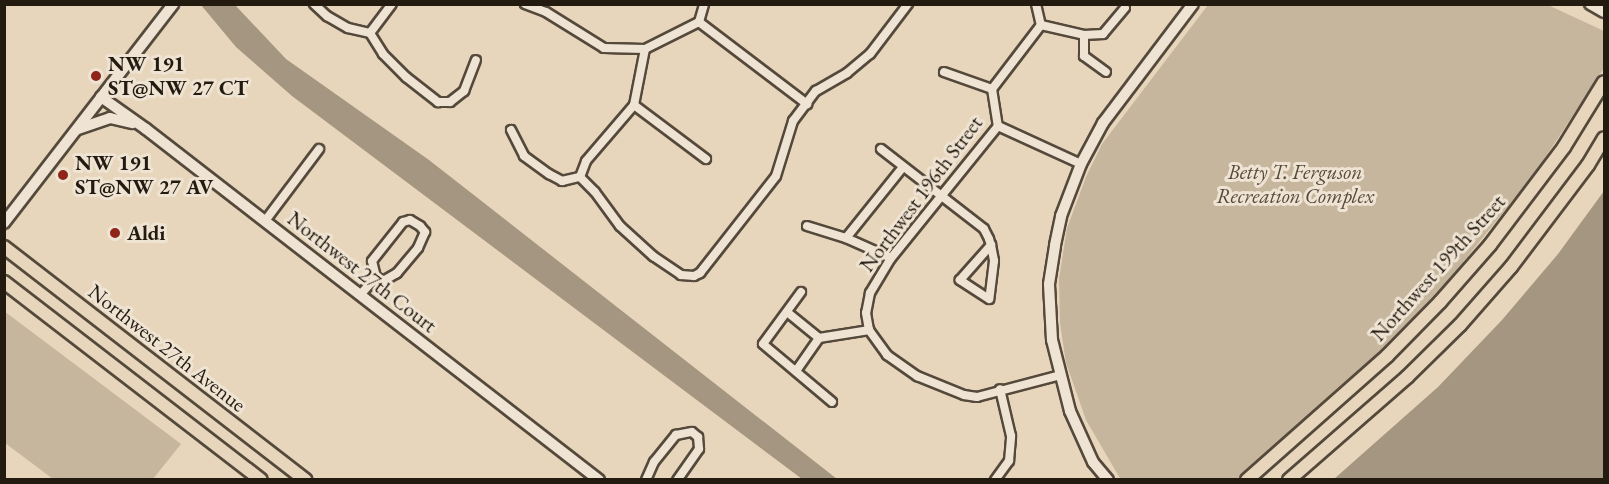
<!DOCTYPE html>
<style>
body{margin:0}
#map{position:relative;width:1609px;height:484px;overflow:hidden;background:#e7d6bb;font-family:"EB Garamond",serif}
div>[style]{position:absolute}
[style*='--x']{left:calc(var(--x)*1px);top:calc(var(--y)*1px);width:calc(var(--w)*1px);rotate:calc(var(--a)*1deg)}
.green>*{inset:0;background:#c6b69e}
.water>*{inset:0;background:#a49681}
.roads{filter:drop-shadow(2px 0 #54493b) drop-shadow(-2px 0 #54493b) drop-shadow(0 2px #54493b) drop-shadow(0 -2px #54493b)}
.street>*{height:8px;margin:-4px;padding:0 4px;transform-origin:4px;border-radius:4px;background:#efe4d3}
.secondary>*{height:10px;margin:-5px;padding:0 5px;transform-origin:5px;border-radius:5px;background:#efe4d3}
.primary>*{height:12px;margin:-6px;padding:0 6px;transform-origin:6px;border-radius:6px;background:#e7d6bb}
.dots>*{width:16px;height:16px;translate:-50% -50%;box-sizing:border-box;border:3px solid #efe4d3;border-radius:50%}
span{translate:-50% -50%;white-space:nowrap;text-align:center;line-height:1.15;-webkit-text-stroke:6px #efe4d3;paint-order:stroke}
.poi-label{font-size:21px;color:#231a10;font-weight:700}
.left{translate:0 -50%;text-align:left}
.park-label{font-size:21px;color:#54493b;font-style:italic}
.street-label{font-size:21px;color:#231a10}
.frame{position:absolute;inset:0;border:6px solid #231a10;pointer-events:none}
</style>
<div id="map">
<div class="green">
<i style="clip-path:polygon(1208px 5px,1548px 5px,1604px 31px,1604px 68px,1535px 173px,1447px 282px,1353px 378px,1237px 479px,1121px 480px,1086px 420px,1066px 363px,1060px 323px,1059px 279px,1067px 228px,1086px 177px,1102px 144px)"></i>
<i style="clip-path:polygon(4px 311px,181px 444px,153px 479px,53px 479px,5px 443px)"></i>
</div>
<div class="water">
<i style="clip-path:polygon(201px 5px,235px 5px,286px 59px,429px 160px,837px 479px,802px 479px,292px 96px,236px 47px)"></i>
<i style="clip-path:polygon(1604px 191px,1604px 479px,1334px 479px,1438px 387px,1502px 320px,1558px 254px)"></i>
</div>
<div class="roads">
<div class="street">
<i style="--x:314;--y:4;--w:18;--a:43"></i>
<i style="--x:327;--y:16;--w:24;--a:30"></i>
<i style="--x:348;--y:28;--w:23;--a:13"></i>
<i style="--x:370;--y:33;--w:25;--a:58"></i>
<i style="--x:383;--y:54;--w:33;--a:45"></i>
<i style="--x:406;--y:77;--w:41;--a:38"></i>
<i style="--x:438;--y:102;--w:12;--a:0"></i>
<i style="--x:450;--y:102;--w:18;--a:-38"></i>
<i style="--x:464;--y:91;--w:33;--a:-69"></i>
<i style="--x:525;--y:4;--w:22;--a:21"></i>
<i style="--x:546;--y:12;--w:68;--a:31.8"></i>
<i style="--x:604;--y:48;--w:41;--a:1.4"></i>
<i style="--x:1036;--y:4;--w:22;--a:77"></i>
<i style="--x:1041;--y:25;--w:81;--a:127.4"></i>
<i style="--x:992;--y:89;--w:37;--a:81"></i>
<i style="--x:998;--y:126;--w:170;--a:129"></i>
<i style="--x:891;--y:258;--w:41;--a:121"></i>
<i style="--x:870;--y:293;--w:20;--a:101"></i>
<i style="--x:866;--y:313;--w:17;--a:80"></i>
<i style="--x:869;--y:330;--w:31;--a:54"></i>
<i style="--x:887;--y:355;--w:37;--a:35"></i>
<i style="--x:917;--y:376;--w:51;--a:22"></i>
<i style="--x:964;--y:395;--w:13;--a:9"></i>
<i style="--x:977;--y:397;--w:86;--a:-14.8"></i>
<i style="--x:699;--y:22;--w:136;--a:37.2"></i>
<i style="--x:1041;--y:25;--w:44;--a:13.1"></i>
<i style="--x:1084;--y:35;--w:19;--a:-3"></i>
<i style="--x:1103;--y:34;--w:34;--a:-50"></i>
<i style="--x:370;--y:33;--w:36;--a:-53"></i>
<i style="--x:1084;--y:35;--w:21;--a:90"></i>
<i style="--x:1084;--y:56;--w:27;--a:36"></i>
<i style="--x:944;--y:72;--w:51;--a:19.5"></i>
<i style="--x:634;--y:105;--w:90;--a:36.9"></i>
<i style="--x:998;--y:126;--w:91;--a:24.6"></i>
<i style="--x:511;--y:130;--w:29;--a:63"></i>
<i style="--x:524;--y:156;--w:31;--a:36"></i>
<i style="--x:549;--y:174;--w:15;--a:28"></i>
<i style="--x:562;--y:181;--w:18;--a:-13"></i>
<i style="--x:881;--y:149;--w:130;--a:37.8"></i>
<i style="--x:984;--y:229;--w:11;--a:63"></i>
<i style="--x:989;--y:239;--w:6;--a:72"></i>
<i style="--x:991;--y:245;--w:16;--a:79"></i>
<i style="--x:994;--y:261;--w:38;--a:97"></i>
<i style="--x:989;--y:299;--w:35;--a:-147"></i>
<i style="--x:960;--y:280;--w:47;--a:-48.5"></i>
<i style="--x:580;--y:177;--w:21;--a:45"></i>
<i style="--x:595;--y:192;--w:42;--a:53.7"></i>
<i style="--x:620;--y:226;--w:45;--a:42.3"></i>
<i style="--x:653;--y:256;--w:34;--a:34"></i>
<i style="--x:681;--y:275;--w:13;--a:4"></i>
<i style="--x:694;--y:276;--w:7;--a:-27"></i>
<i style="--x:700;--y:273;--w:123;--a:-51.9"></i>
<i style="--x:776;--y:176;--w:58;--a:-72.8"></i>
<i style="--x:793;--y:121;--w:38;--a:-53"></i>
<i style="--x:816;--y:91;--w:36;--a:-30"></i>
<i style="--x:847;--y:73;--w:30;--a:-40"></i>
<i style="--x:870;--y:54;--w:63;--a:-52.8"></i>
<i style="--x:580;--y:177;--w:17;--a:-69"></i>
<i style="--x:586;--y:161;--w:74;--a:-49.4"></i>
<i style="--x:634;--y:105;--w:57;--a:-78.9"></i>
<i style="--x:645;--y:49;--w:60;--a:-26.6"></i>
<i style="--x:699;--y:22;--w:19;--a:-74"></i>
<i style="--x:265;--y:221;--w:90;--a:-53.1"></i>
<i style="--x:807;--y:226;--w:41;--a:17.1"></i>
<i style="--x:846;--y:238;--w:49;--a:24"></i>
<i style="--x:846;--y:238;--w:91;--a:-51.2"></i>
<i style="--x:801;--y:292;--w:64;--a:126.2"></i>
<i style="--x:763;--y:344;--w:90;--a:40"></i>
<i style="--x:360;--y:295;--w:24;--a:-48"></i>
<i style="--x:376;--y:277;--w:16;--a:-104"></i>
<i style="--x:372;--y:261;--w:50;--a:-51.5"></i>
<i style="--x:403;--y:222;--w:7;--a:-16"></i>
<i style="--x:410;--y:220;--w:12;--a:31"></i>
<i style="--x:420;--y:226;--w:8;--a:50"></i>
<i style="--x:425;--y:232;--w:17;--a:114"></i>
<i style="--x:418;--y:248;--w:33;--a:130"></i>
<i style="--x:397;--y:273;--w:16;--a:150"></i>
<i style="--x:383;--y:281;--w:8;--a:-150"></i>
<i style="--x:787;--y:312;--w:41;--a:39.1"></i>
<i style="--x:796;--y:371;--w:40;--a:-55.1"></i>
<i style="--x:819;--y:338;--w:51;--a:-9.1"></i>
<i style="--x:646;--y:480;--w:20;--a:-66"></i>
<i style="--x:654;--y:462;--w:35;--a:-51"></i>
<i style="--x:676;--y:435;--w:16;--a:-11"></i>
<i style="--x:692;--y:432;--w:8;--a:40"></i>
<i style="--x:698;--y:437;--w:12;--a:85"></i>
<i style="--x:699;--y:449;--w:38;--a:125"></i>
<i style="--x:995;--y:480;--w:24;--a:-54"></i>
<i style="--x:1009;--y:461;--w:25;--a:-85"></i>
<i style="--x:1011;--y:436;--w:48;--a:-103.2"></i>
</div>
<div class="secondary">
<i style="--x:1590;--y:4;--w:16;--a:30"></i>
<i style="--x:101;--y:97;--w:55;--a:35.4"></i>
<i style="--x:146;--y:129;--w:573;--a:37.77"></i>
<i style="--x:78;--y:129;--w:34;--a:-19"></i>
<i style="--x:110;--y:118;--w:23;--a:13"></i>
<i style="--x:4;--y:223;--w:277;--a:-52.3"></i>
<i style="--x:1108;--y:480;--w:23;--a:-130"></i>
<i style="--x:1093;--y:462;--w:56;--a:-114.3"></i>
<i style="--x:1070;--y:411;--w:73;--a:-104.2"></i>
<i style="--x:1052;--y:340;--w:56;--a:-93.1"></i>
<i style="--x:1049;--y:284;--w:39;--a:-81"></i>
<i style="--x:1055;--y:245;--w:30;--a:-78"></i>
<i style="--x:1061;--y:216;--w:56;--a:-69"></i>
<i style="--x:1081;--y:164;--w:47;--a:-61.8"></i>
<i style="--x:1103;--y:123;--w:149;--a:-52.9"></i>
</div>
<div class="primary">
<i style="--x:4;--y:247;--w:381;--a:37.7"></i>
<i style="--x:4;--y:282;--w:324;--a:37.6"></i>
<i style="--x:1247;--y:480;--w:187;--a:-41.5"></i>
<i style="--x:1387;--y:356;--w:76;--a:-45.5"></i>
<i style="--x:1440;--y:302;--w:76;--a:-48.7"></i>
<i style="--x:1490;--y:245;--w:123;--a:-52.9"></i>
<i style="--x:1564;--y:147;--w:76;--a:-58.4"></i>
<i style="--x:1289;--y:480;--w:157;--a:-41.1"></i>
<i style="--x:1407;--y:377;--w:74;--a:-44.5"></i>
<i style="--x:1460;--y:325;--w:77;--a:-48.7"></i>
<i style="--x:1511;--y:267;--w:128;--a:-53"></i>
<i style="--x:1588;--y:165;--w:31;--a:-59"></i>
</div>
</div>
<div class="dots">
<i style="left:96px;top:76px;background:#8f2418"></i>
<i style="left:63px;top:175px;background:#8f2418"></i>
<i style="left:115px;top:233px;background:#8f2418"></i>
</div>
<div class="poi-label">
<span class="left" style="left:108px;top:76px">NW 191<br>ST@NW 27 CT</span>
<span class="left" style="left:75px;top:175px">NW 191<br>ST@NW 27 AV</span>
<span class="left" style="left:127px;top:233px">Aldi</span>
</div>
<div class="park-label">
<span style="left:1295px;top:184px">Betty T. Ferguson<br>Recreation Complex</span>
</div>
<div class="street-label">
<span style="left:921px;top:194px;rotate:-53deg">Northwest 196th Street</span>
<span style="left:1438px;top:268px;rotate:-48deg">Northwest 199th Street</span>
<span style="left:362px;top:272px;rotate:38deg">Northwest 27th Court</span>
<span style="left:167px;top:348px;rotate:38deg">Northwest 27th Avenue</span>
</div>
<div class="frame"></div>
</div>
